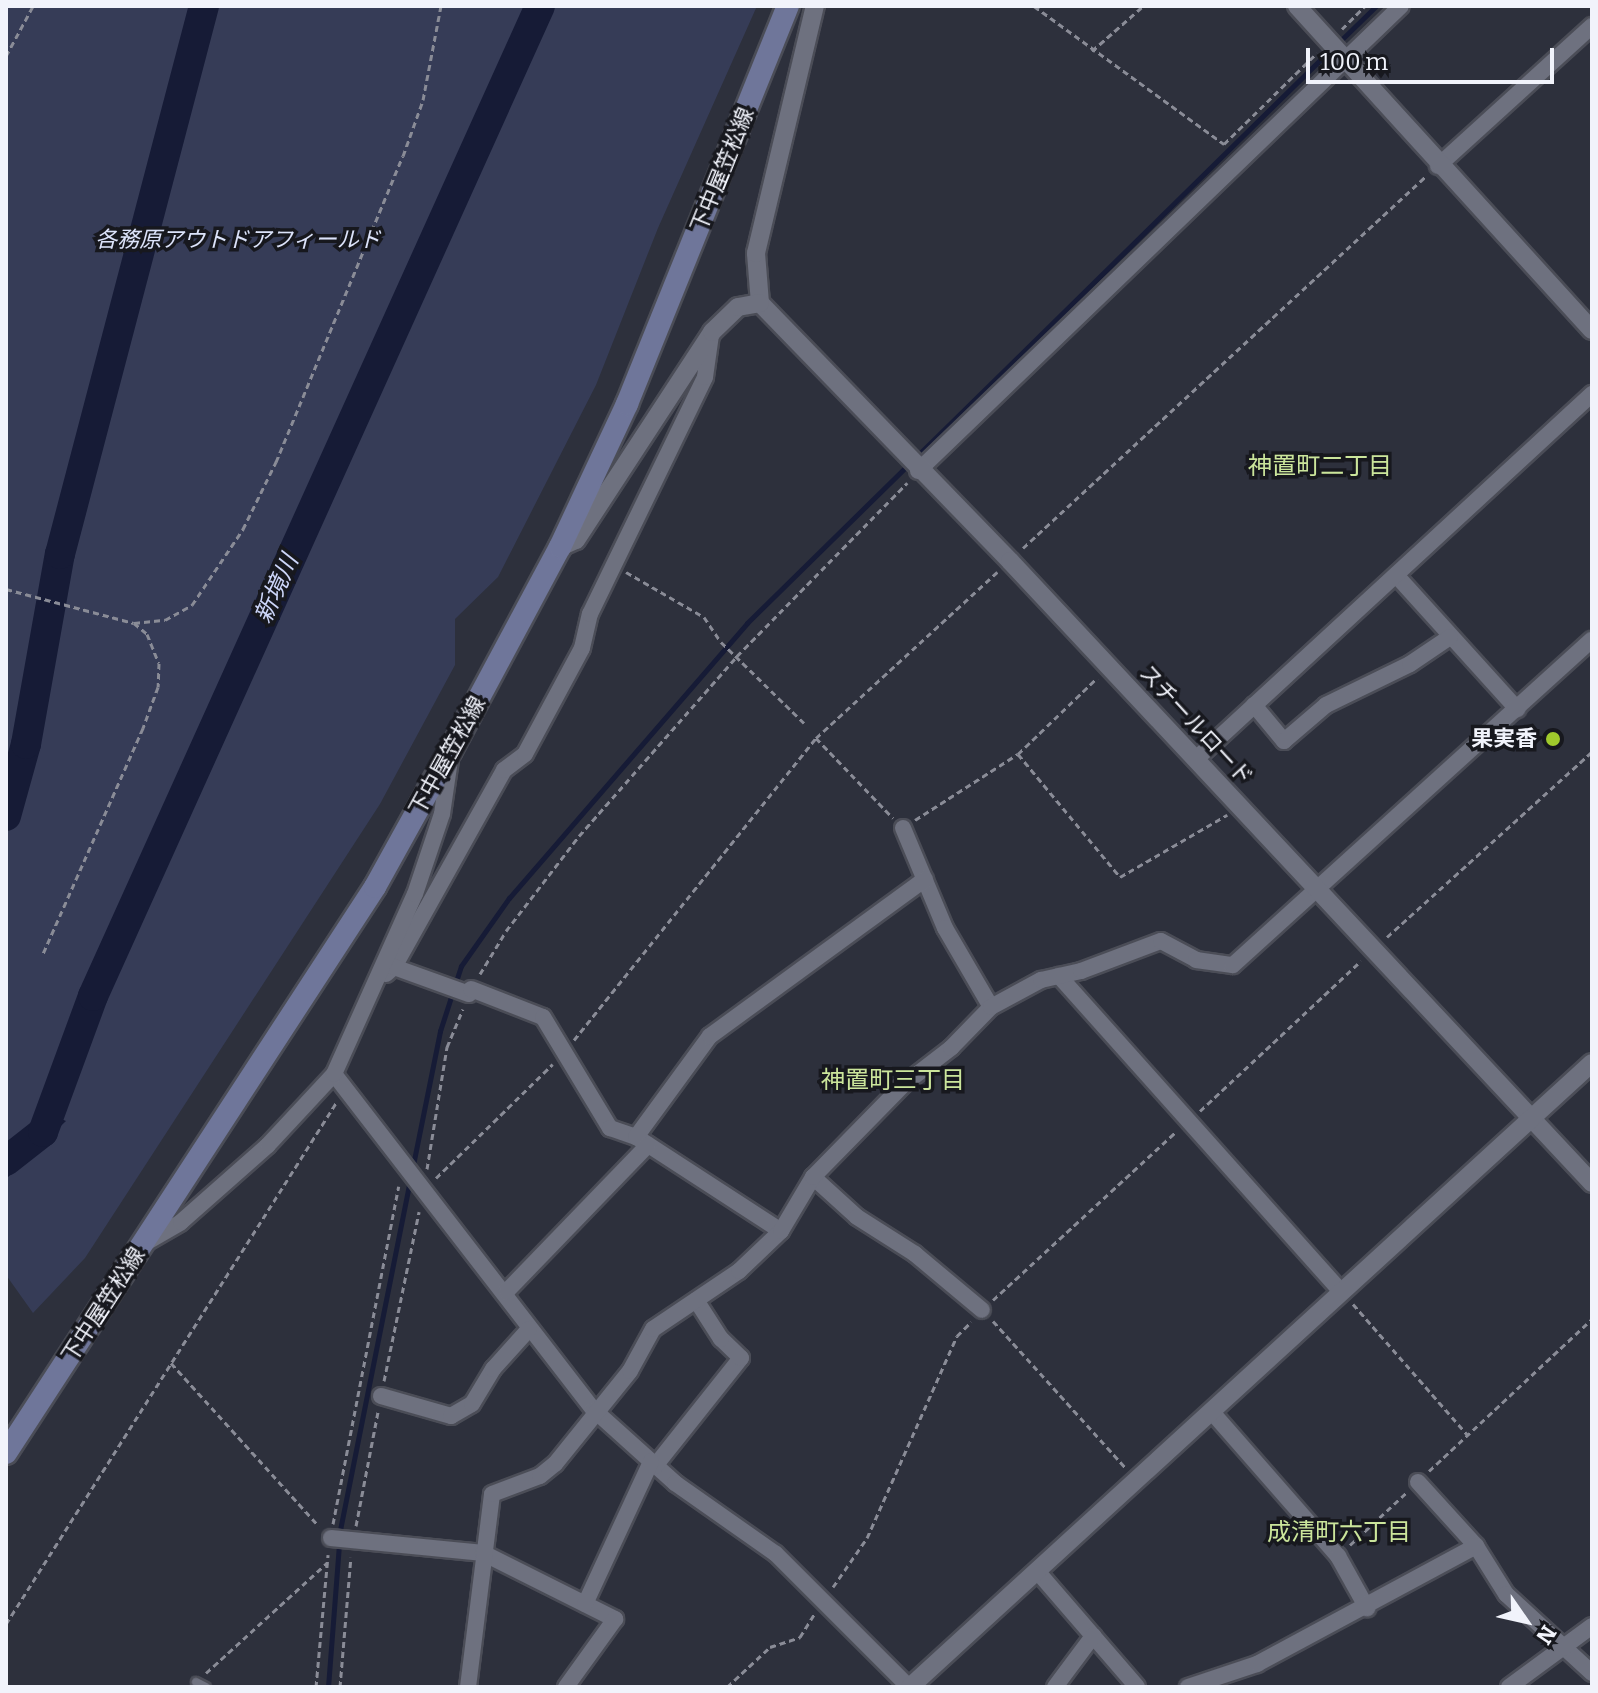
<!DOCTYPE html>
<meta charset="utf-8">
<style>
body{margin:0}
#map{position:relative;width:1598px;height:1693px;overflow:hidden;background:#2d303c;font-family:Bitter,"Noto Sans JP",serif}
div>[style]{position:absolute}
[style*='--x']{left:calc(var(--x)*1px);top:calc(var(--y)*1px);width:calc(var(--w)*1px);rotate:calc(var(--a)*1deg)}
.green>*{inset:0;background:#363c57}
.water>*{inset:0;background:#161b36}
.stream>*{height:5px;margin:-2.5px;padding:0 2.5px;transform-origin:2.5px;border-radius:2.5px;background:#161b36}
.river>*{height:30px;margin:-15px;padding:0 15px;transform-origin:15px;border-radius:15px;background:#161b36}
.path>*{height:3px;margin-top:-1.5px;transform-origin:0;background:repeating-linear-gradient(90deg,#8a8c97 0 6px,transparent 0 10px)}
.roads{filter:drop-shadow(2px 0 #4b4d57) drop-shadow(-2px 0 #4b4d57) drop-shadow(0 2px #4b4d57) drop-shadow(0 -2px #4b4d57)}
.service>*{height:8px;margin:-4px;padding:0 4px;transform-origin:4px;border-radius:4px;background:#6e717f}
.minor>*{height:16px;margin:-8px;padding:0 8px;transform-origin:8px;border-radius:8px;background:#6e717f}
.tertiary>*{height:18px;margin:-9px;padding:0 9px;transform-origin:9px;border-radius:9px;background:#6e717f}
.secondary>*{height:22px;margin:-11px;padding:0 11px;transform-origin:11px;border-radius:11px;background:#6f769a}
.dots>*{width:22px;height:22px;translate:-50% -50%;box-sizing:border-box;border:4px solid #17181e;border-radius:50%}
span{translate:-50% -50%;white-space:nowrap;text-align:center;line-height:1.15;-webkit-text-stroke:7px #17181e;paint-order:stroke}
.street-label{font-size:22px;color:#f1f3fb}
.park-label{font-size:22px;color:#dce3fa;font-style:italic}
.poi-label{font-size:22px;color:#f1f3fb;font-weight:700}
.right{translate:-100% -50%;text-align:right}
.neighbourhood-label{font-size:24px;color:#cbe59b}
.water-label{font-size:24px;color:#cdd6f9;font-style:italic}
.frame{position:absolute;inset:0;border:8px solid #f1f3fb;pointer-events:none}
.north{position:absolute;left:1486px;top:1581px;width:80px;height:80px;-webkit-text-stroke:6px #17181e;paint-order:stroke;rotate:124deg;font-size:22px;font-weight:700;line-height:32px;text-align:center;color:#f1f3fb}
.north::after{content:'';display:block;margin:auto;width:28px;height:36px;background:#f1f3fb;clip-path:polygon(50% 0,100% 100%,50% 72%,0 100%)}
.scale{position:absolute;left:1306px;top:48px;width:248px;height:36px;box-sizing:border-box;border:4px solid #f1f3fb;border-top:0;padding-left:10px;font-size:24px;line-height:28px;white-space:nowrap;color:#f1f3fb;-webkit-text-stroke:6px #17181e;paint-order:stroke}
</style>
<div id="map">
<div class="green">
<i style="clip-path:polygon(6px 6px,757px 6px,658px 228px,596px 385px,498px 577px,455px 619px,455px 665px,380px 804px,85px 1258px,33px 1313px,6px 1275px)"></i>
</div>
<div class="water">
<i style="clip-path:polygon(40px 1110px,66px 1121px,6px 1179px,6px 1142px,19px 1142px)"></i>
</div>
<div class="stream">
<i style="--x:1338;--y:43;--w:53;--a:-44.2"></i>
<i style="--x:412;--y:1170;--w:142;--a:-78.6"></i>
<i style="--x:440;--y:1031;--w:68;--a:-72.1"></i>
<i style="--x:461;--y:966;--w:83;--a:-54.8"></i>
<i style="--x:509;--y:898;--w:364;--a:-49.1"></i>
<i style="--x:747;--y:623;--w:817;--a:-44.5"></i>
<i style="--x:328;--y:1687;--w:157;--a:-85.6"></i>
<i style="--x:340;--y:1530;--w:358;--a:-78.7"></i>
</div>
<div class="river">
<i style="--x:6;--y:816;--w:75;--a:-74.5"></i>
<i style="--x:26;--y:744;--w:193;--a:-79.9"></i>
<i style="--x:60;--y:554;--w:567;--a:-75.28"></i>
<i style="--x:6;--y:1161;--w:47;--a:-38.1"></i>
<i style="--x:43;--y:1132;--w:145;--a:-69.8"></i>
<i style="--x:93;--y:996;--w:1086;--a:-65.7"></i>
</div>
<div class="path">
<i style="--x:1034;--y:6;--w:235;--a:36"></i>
<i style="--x:1224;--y:144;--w:130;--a:-44.4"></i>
<i style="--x:1342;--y:29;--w:33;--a:-45"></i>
<i style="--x:1092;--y:51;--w:68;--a:-41.4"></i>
<i style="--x:6;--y:56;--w:57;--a:-61.6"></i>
<i style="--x:1023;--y:548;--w:548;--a:-42.71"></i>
<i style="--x:626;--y:572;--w:90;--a:30"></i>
<i style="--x:704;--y:617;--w:30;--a:56"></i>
<i style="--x:721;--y:642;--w:116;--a:44.3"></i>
<i style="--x:6;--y:589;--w:132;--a:14.9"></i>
<i style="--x:134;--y:623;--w:17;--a:40"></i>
<i style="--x:147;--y:634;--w:31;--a:68"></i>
<i style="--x:159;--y:663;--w:24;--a:92"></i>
<i style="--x:158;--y:687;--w:44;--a:110.1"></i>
<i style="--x:143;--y:728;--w:247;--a:113.9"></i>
<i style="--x:134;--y:623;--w:31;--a:-6"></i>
<i style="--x:165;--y:620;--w:31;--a:-29"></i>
<i style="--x:192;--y:605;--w:92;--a:-56.1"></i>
<i style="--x:243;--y:529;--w:75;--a:-63.8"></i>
<i style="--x:276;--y:462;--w:331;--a:-67.5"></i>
<i style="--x:403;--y:156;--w:59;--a:-70.3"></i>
<i style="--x:423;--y:100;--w:96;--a:-79.2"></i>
<i style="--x:816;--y:738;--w:111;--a:46.1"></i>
<i style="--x:1018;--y:754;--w:160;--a:50.3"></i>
<i style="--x:1120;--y:877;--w:124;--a:-30.1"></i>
<i style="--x:915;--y:820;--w:122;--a:-32.7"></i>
<i style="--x:1018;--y:754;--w:110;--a:-43.9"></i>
<i style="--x:1387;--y:937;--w:276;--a:-42.1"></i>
<i style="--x:480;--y:974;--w:50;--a:-58.8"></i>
<i style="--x:506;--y:931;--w:120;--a:-52.5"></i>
<i style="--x:579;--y:836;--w:240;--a:-48.7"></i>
<i style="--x:737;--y:656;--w:243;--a:-45.5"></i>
<i style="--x:574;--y:1040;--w:387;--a:-51.3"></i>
<i style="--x:816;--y:738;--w:246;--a:-42.5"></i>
<i style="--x:1200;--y:1111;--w:220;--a:-43"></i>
<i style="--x:427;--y:1169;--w:124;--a:-80.7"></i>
<i style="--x:447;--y:1047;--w:41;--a:-67.2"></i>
<i style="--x:436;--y:1178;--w:163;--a:-44.3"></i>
<i style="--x:993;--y:1300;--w:248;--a:-42.6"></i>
<i style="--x:1353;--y:1304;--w:173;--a:48.8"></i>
<i style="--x:993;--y:1321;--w:197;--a:47.9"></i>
<i style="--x:171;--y:1363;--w:220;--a:47.8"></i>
<i style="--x:384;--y:1381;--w:173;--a:-78.3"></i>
<i style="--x:1429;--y:1471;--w:223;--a:-43"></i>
<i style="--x:333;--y:1524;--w:344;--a:-79"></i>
<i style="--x:356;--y:1526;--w:116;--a:-79.1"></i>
<i style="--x:1350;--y:1545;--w:76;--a:-42.9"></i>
<i style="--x:833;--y:1587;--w:60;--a:-55.2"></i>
<i style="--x:867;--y:1538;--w:221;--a:-66"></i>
<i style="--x:957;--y:1336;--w:20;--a:-45"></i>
<i style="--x:6;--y:1624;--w:617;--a:-57.65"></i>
<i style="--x:206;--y:1673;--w:164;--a:-42.3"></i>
<i style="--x:316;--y:1687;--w:133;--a:-84.8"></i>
<i style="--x:340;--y:1687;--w:130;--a:-85.2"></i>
<i style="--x:727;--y:1687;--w:59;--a:-42.9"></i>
<i style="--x:770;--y:1647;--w:32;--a:-18"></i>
<i style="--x:800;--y:1637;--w:28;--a:-58"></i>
</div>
<div class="roads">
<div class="service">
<i style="--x:196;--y:1682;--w:11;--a:27"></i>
</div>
<div class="minor">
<i style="--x:1438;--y:166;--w:208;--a:-42.3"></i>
<i style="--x:918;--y:471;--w:670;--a:-43.91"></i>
<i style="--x:1396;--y:575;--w:181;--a:47.9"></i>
<i style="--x:1254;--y:705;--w:47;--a:50.2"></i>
<i style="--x:1284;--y:741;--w:55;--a:-40.6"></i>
<i style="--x:1326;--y:705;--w:93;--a:-26"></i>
<i style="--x:1410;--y:664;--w:48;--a:-34"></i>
<i style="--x:1196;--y:759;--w:539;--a:-42.67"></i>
<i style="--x:903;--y:828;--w:108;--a:67.2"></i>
<i style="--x:945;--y:928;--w:91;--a:59.8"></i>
<i style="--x:394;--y:967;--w:226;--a:-60.8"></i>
<i style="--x:504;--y:770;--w:26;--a:-37"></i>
<i style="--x:525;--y:754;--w:120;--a:-61.7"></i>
<i style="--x:582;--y:648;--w:35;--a:-77"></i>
<i style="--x:590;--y:614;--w:263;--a:-64.1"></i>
<i style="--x:705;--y:377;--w:42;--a:-81.9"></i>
<i style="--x:386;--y:974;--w:11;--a:-41"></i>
<i style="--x:394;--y:967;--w:80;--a:19.8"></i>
<i style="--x:1059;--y:976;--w:424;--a:48.2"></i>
<i style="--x:471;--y:989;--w:77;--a:21.3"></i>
<i style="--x:543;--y:1017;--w:130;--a:58.9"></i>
<i style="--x:610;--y:1128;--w:28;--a:19"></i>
<i style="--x:334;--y:1074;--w:425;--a:52.3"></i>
<i style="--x:594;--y:1410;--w:109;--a:42"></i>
<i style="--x:675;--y:1483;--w:123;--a:35.1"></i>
<i style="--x:776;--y:1554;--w:188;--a:45"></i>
<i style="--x:813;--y:1177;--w:59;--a:42.3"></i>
<i style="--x:857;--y:1217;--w:69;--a:32.5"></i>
<i style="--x:915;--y:1254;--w:87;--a:39.9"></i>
<i style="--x:781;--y:1231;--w:173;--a:-147"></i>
<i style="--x:636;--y:1137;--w:125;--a:-53.8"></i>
<i style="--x:710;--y:1036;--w:266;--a:-36.1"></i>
<i style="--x:147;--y:1242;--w:39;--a:-30"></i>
<i style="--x:181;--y:1222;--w:116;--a:-41.5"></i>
<i style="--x:268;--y:1145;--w:97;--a:-47.1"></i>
<i style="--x:334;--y:1074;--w:197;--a:-65.8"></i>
<i style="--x:415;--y:894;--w:84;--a:-71.4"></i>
<i style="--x:442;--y:814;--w:55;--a:-81.6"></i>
<i style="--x:507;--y:1291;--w:203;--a:-46"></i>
<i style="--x:381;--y:1396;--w:73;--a:15.9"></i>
<i style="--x:451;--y:1416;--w:24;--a:-30"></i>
<i style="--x:472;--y:1404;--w:41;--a:-59"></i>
<i style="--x:493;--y:1369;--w:54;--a:-48"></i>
<i style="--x:1211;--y:1411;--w:193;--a:48.8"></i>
<i style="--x:1338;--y:1556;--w:60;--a:60.9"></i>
<i style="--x:655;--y:1466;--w:138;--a:-51.5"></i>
<i style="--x:741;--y:1358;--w:28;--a:-136"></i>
<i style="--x:721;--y:1339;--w:46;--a:-122.7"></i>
<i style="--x:1418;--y:1482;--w:86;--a:47.8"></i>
<i style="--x:1476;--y:1546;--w:57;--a:58"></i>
<i style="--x:1506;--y:1594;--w:117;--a:42.6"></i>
<i style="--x:331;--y:1538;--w:153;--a:5.6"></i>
<i style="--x:483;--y:1553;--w:148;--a:26.6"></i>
<i style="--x:615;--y:1619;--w:84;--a:125.8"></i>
<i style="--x:1037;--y:1571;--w:153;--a:49.2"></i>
<i style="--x:585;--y:1604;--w:157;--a:-65.1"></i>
<i style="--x:468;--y:1687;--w:194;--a:-82.9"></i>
<i style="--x:492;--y:1494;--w:51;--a:-20.6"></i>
<i style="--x:540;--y:1476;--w:19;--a:-39"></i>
<i style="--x:555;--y:1464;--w:119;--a:-51.1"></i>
<i style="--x:630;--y:1371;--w:48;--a:-61.3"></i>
<i style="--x:653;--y:1329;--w:104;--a:-34"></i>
<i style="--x:739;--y:1271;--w:58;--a:-43.6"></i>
<i style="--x:781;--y:1231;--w:63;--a:-59.3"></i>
<i style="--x:813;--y:1177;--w:129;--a:-45.6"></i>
<i style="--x:903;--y:1085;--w:61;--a:-37.6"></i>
<i style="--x:951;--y:1048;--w:57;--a:-45.7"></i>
<i style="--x:991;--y:1007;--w:57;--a:-28.4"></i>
<i style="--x:1041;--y:980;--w:41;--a:-12.7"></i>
<i style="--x:1081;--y:971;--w:85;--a:-20.6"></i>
<i style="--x:1161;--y:941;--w:40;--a:28"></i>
<i style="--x:1196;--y:960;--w:37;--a:8"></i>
<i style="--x:1233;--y:965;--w:484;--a:-42.2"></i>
<i style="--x:1055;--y:1687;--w:64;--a:-53.3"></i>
<i style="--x:1188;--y:1687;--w:73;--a:-18.4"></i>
<i style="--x:1257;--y:1664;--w:249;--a:-28.3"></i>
<i style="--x:1509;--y:1687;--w:103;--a:-36.3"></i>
</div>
<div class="tertiary">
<i style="--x:1297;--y:6;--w:438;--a:47.7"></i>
<i style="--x:760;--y:303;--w:359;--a:45.9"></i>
<i style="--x:1010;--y:561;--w:852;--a:46.9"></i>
<i style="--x:760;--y:303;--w:50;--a:-94.6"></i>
<i style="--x:756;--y:253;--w:254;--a:-76.6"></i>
<i style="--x:560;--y:547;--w:17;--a:-24"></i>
<i style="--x:576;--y:540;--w:249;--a:-56.8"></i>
<i style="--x:712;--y:332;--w:36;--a:-44"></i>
<i style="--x:738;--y:307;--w:22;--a:-10"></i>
<i style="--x:910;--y:1687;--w:924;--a:-42.46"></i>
</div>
<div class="secondary">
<i style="--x:6;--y:1453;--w:676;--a:-56.9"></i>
<i style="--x:375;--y:887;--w:157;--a:-61"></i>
<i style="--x:451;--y:750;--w:230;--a:-61.8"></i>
<i style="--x:560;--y:547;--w:158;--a:-64.9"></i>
<i style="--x:627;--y:404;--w:429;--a:-68"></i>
</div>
</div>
<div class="dots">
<i style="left:1553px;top:739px;background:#a0ca2c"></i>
</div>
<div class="street-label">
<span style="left:722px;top:170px;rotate:-68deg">下中屋笠松線</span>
<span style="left:1196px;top:725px;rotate:47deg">スチールロード</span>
<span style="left:447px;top:756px;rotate:-61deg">下中屋笠松線</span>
<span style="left:103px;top:1305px;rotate:-57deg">下中屋笠松線</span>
</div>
<div class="park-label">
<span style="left:238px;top:240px">各務原アウトドアフィールド</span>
</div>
<div class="poi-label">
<span class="right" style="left:1537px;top:739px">果実香</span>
</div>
<div class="neighbourhood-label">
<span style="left:1320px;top:467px">神置町二丁目</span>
<span style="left:893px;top:1081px">神置町三丁目</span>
<span style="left:1339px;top:1533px">成清町六丁目</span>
</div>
<div class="water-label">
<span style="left:277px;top:589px;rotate:-66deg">新境川</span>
</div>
<div class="frame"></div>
<div class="north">N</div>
<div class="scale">100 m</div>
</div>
